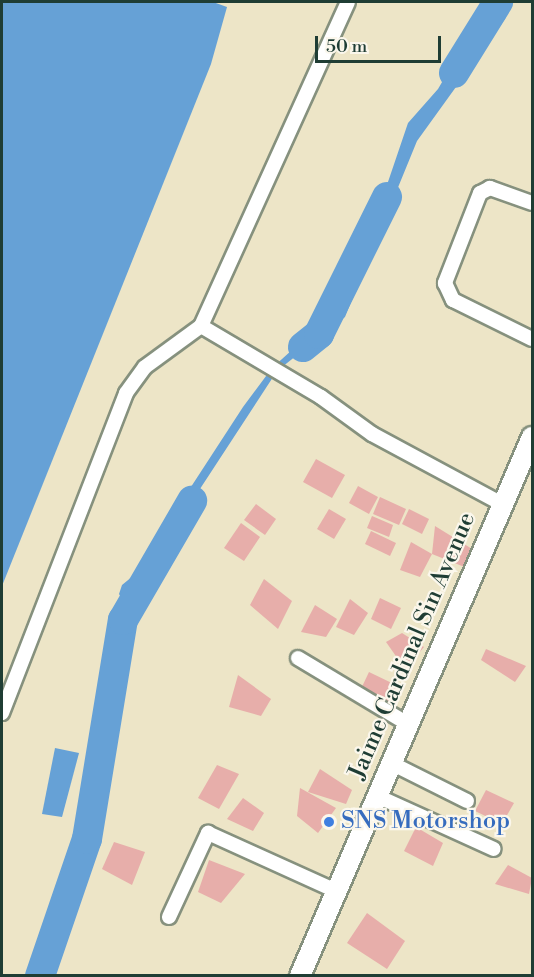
<!DOCTYPE html>
<style>
body{margin:0}
#map{position:relative;width:534px;height:977px;overflow:hidden;background:#ede5c7;font-family:"Libre Bodoni",serif}
div>[style]{position:absolute}
[style*='--x']{left:calc(var(--x)*1px);top:calc(var(--y)*1px);width:calc(var(--w)*1px);rotate:calc(var(--a)*1deg)}
.water>*{inset:0;background:#66a1d6}
.river>*{height:30px;margin:-15px;padding:0 15px;transform-origin:15px;border-radius:15px;background:#66a1d6}
.building>*{inset:0;background:#e7aeaa}
.roads{filter:drop-shadow(2px 0 #86917e) drop-shadow(-2px 0 #86917e) drop-shadow(0 2px #86917e) drop-shadow(0 -2px #86917e)}
.street>*{height:14px;margin:-7px;padding:0 7px;transform-origin:7px;border-radius:7px;background:#fff}
.secondary>*{height:20px;margin:-10px;padding:0 10px;transform-origin:10px;border-radius:10px;background:#fff}
.dots>*{width:16px;height:16px;translate:-50% -50%;box-sizing:border-box;border:3px solid #fbf7ec;border-radius:50%}
span{translate:-50% -50%;white-space:nowrap;text-align:center;line-height:1.15;-webkit-text-stroke:4.5px #fbf7ec;paint-order:stroke}
.street-label{font-size:24px;color:#1f3d34}
.shop-label{font-size:24px;color:#366cbe}
.left{translate:0 -50%;text-align:left}
.frame{position:absolute;inset:0;border:3px solid #1f3d34;pointer-events:none}
.scale{position:absolute;left:315px;top:36px;width:126px;height:27px;box-sizing:border-box;border:3px solid #1f3d34;border-top:0;padding-left:8px;font-size:18px;line-height:21px;white-space:nowrap;color:#1f3d34;-webkit-text-stroke:4px #fbf7ec;paint-order:stroke}
</style>
<div id="map">
<div class="water">
<i style="clip-path:polygon(2px 2px,213px 2px,227px 7px,211px 64px,2px 586px)"></i>
<i style="clip-path:polygon(497px 2px,512px 2px,505px 19px,417px 141px,345px 317px,277px 371px,149px 567px,140px 601px,126px 606px,119px 594px,122px 585px,133px 576px,243px 407px,272px 368px,322px 323px,353px 285px,408px 123px,438px 89px,462px 48px,494px 23px)"></i>
<i style="clip-path:polygon(55px 748px,79px 753px,62px 817px,42px 814px)"></i>
</div>
<div class="river">
<i style="--x:454;--y:73;--w:84;--a:-58.2"></i>
<i style="--x:303;--y:347;--w:21;--a:-39"></i>
<i style="--x:319;--y:334;--w:153;--a:-63.6"></i>
<i style="--x:40;--y:976;--w:145;--a:-71.1"></i>
<i style="--x:87;--y:839;--w:222;--a:-80.7"></i>
<i style="--x:123;--y:620;--w:138;--a:-59.9"></i>
</div>
<div class="building">
<i style="clip-path:polygon(316px 459px,345px 475px,332px 498px,303px 482px)"></i>
<i style="clip-path:polygon(358px 486px,378px 497px,369px 514px,349px 503px)"></i>
<i style="clip-path:polygon(380px 497px,406px 509px,399px 525px,373px 514px)"></i>
<i style="clip-path:polygon(256px 504px,276px 519px,265px 535px,244px 520px)"></i>
<i style="clip-path:polygon(329px 509px,346px 519px,334px 539px,317px 529px)"></i>
<i style="clip-path:polygon(409px 509px,429px 519px,422px 534px,402px 524px)"></i>
<i style="clip-path:polygon(372px 516px,393px 525px,389px 537px,367px 528px)"></i>
<i style="clip-path:polygon(241px 523px,260px 537px,244px 561px,224px 548px)"></i>
<i style="clip-path:polygon(435px 526px,477px 552px,467px 568px,432px 554px)"></i>
<i style="clip-path:polygon(371px 531px,396px 543px,390px 556px,365px 544px)"></i>
<i style="clip-path:polygon(411px 542px,432px 554px,420px 577px,400px 570px)"></i>
<i style="clip-path:polygon(264px 579px,292px 601px,278px 629px,250px 605px)"></i>
<i style="clip-path:polygon(380px 598px,401px 608px,391px 629px,371px 619px)"></i>
<i style="clip-path:polygon(350px 599px,368px 613px,354px 635px,336px 627px)"></i>
<i style="clip-path:polygon(315px 605px,337px 619px,326px 637px,301px 632px)"></i>
<i style="clip-path:polygon(402px 633px,424px 647px,405px 669px,386px 642px)"></i>
<i style="clip-path:polygon(486px 649px,526px 666px,515px 682px,481px 660px)"></i>
<i style="clip-path:polygon(369px 672px,398px 686px,389px 706px,360px 691px)"></i>
<i style="clip-path:polygon(238px 675px,271px 699px,261px 716px,229px 707px)"></i>
<i style="clip-path:polygon(217px 765px,239px 774px,219px 809px,198px 798px)"></i>
<i style="clip-path:polygon(320px 769px,352px 790px,346px 804px,308px 792px)"></i>
<i style="clip-path:polygon(300px 788px,336px 808px,318px 833px,297px 816px)"></i>
<i style="clip-path:polygon(486px 790px,514px 803px,502px 824px,475px 811px)"></i>
<i style="clip-path:polygon(243px 798px,264px 813px,253px 831px,227px 819px)"></i>
<i style="clip-path:polygon(416px 827px,443px 843px,433px 866px,404px 851px)"></i>
<i style="clip-path:polygon(114px 842px,145px 852px,132px 885px,102px 869px)"></i>
<i style="clip-path:polygon(209px 860px,245px 874px,221px 903px,198px 892px)"></i>
<i style="clip-path:polygon(508px 865px,532px 878px,529px 894px,495px 884px)"></i>
<i style="clip-path:polygon(367px 913px,405px 941px,387px 969px,347px 943px)"></i>
</div>
<div class="roads">
<div class="street">
<i style="--x:348;--y:2;--w:356;--a:114.4"></i>
<i style="--x:201;--y:326;--w:139;--a:30.6"></i>
<i style="--x:321;--y:397;--w:63;--a:36"></i>
<i style="--x:372;--y:434;--w:148;--a:28.3"></i>
<i style="--x:532;--y:203;--w:45;--a:-160.3"></i>
<i style="--x:490;--y:188;--w:11;--a:153"></i>
<i style="--x:480;--y:193;--w:97;--a:111.3"></i>
<i style="--x:445;--y:283;--w:19;--a:65"></i>
<i style="--x:453;--y:300;--w:88;--a:26.3"></i>
<i style="--x:298;--y:658;--w:128;--a:31"></i>
<i style="--x:2;--y:713;--w:343;--a:-68.8"></i>
<i style="--x:126;--y:393;--w:32;--a:-54"></i>
<i style="--x:145;--y:367;--w:69;--a:-36.2"></i>
<i style="--x:391;--y:763;--w:85;--a:26.6"></i>
<i style="--x:377;--y:796;--w:128;--a:24.4"></i>
<i style="--x:169;--y:917;--w:93;--a:-65.1"></i>
<i style="--x:208;--y:833;--w:141;--a:24.4"></i>
</div>
<div class="secondary">
<i style="--x:300;--y:976;--w:587;--a:-66.71"></i>
</div>
</div>
<div class="dots">
<i style="left:329px;top:822px;background:#3f7fe0"></i>
</div>
<div class="street-label">
<span style="left:413px;top:646px;rotate:-67deg">Jaime Cardinal Sin Avenue</span>
</div>
<div class="shop-label">
<span class="left" style="left:341px;top:822px">SNS Motorshop</span>
</div>
<div class="frame"></div>
<div class="scale">50 m</div>
</div>
